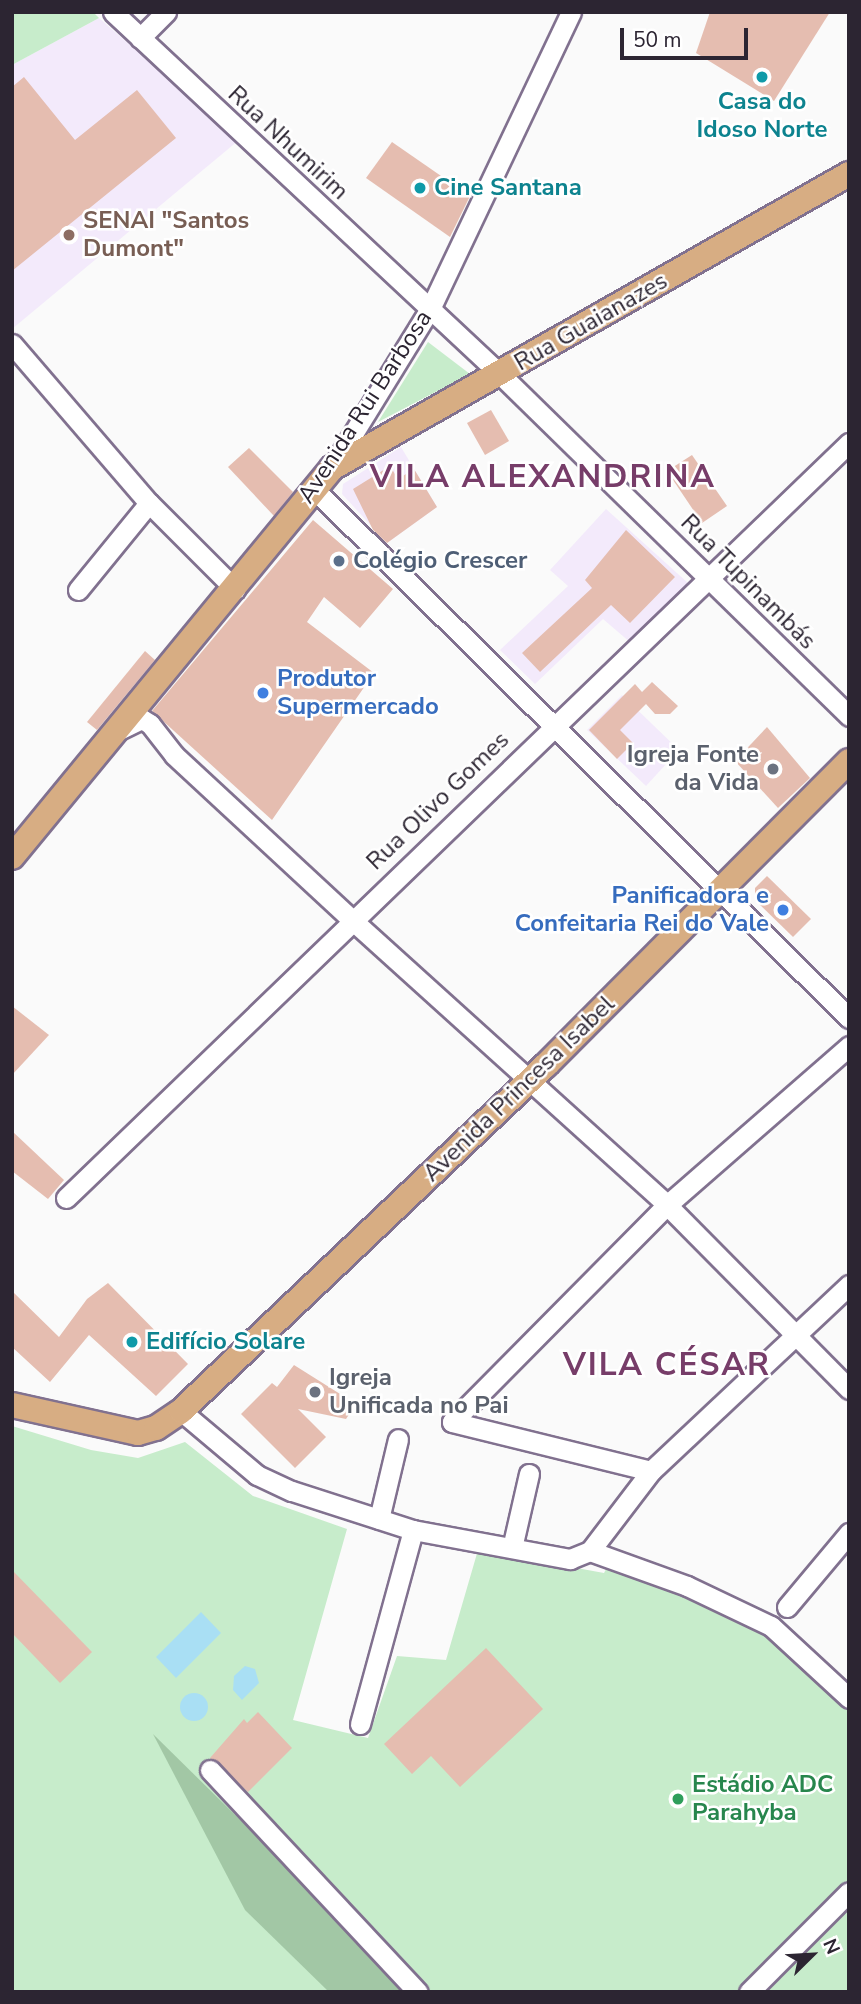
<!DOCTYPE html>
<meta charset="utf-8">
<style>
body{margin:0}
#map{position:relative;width:861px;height:2004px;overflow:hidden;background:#fafafa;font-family:"Nunito Sans",sans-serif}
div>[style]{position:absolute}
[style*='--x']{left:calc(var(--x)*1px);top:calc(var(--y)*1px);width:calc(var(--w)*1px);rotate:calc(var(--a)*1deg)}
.built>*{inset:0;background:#f3eafb}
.green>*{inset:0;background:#c7eccb}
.forest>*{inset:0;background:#a2c7a5}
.water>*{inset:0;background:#a9dff4}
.round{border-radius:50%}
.building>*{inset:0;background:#e5bdb0}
.roads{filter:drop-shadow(2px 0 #81718f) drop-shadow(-2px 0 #81718f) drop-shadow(0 2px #81718f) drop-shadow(0 -2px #81718f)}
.minor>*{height:19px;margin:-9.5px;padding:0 9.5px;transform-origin:9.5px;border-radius:9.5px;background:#fff}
.major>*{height:24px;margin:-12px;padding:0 12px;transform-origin:12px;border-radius:12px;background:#d7ad83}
.dots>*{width:19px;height:19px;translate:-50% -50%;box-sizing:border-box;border:4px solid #fff;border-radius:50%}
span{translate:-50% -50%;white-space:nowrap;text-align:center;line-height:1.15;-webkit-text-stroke:5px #fff;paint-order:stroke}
.culture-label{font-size:24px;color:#0d838f;font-weight:700}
.left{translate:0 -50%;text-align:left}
.street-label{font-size:24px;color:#2c2532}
.education-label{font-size:24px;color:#785e54;font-weight:700}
.service-label{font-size:24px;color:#4e5e75;font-weight:700}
.shop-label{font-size:24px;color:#366cbe;font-weight:700}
.right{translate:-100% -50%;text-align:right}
.worship-label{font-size:24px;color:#5b616d;font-weight:700}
.leisure-label{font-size:24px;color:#27864d;font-weight:700}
.district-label{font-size:32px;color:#773d69;font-weight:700;letter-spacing:2px}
.frame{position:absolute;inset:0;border:14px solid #2c2532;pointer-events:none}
.north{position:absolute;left:777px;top:1920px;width:70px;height:70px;-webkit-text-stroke:5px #fff;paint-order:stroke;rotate:66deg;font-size:19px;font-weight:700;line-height:28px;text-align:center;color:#2c2532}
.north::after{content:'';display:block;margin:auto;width:24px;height:32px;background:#2c2532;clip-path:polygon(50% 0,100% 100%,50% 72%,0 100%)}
.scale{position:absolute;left:620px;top:28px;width:128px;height:32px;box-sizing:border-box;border:4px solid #2c2532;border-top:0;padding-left:9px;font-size:21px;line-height:24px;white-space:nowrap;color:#2c2532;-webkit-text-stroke:5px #fff;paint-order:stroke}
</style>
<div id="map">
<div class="built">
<i style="clip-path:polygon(99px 18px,239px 140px,12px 329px,12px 65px)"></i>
<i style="clip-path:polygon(401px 447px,437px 507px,387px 543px,342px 494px,343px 484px)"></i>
<i style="clip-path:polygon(606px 509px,688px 583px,631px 643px,603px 619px,535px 684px,500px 650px,568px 586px,550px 570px)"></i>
<i style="clip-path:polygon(622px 695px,679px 750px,646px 786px,587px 730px)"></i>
</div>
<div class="green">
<i style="clip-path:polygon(12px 12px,93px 12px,99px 18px,12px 65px)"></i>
<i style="clip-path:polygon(428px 342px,470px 374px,378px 422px)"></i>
<i style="clip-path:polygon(12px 1426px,91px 1450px,138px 1458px,185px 1442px,253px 1496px,347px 1529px,293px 1720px,368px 1738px,397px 1656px,446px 1660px,478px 1550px,604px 1573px,615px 1552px,763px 1609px,849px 1700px,849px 1992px,12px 1992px)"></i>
</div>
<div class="forest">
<i style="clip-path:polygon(153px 1734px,415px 1992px,329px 1992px,245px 1910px)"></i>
</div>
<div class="water">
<i style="clip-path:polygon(201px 1612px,221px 1633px,176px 1678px,156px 1657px)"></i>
<i style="clip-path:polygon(245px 1666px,255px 1669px,259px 1683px,242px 1700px,233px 1690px,234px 1676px)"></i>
<i class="round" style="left:180px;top:1693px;width:28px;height:28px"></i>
</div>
<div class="building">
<i style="clip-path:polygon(710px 12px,830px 12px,774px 101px,696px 53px)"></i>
<i style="clip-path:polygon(24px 77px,75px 140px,137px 90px,176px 138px,12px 271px,12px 87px)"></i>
<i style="clip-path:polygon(392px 142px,470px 196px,450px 237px,366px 178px)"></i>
<i style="clip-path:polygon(491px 410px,509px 441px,485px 455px,467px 423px)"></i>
<i style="clip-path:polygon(249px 448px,293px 492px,274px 516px,228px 467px)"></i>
<i style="clip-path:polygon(692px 455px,727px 506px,702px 523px,667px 471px)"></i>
<i style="clip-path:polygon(390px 466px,398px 479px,414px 469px,437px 507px,387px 543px,373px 530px,353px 489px)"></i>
<i style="clip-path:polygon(313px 520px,393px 589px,360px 628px,324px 597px,307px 622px,374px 673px,272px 820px,152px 711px)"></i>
<i style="clip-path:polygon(626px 530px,675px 577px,630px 623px,611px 605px,540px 672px,522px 653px,592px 588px,585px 580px)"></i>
<i style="clip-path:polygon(145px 651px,155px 660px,97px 730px,87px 722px)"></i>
<i style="clip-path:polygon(652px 682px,678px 706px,670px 714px,655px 714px,646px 704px,620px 730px,633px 743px,617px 759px,589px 730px,635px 684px,642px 692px)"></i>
<i style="clip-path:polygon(767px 727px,810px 778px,778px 808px,735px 761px)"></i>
<i style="clip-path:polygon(767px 876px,811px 919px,793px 937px,755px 900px,755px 888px)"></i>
<i style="clip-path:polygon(12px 1006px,49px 1035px,12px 1075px)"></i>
<i style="clip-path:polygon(12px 1131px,64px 1180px,48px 1199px,12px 1171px)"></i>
<i style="clip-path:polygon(108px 1283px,188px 1364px,156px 1396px,89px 1335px,50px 1382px,12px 1347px,12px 1291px,59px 1337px,87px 1299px)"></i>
<i style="clip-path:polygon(294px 1365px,356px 1404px,346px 1419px,298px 1409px,326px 1437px,295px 1468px,241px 1414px,272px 1383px,277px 1387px)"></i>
<i style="clip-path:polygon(12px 1570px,92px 1652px,60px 1683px,12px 1633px)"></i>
<i style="clip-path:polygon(486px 1648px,543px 1709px,460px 1787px,431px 1756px,412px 1774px,384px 1744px)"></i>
<i style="clip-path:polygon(258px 1712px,292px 1748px,248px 1792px,210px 1758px,244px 1719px,247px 1723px)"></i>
</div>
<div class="roads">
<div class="minor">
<i style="--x:113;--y:12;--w:530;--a:43.09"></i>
<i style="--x:500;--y:374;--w:489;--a:44.4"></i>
<i style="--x:140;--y:38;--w:37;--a:-45"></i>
<i style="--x:12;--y:344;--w:210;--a:49.3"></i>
<i style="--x:149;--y:503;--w:122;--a:45"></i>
<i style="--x:332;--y:468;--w:187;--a:-58.4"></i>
<i style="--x:430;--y:309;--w:329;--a:-64.6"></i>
<i style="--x:315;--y:490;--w:751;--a:44.68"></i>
<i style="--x:78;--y:590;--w:112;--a:-50.8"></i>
<i style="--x:119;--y:730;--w:25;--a:-26"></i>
<i style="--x:142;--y:719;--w:9;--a:32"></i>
<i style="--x:150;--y:724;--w:39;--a:52"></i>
<i style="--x:174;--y:755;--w:241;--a:42.8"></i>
<i style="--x:351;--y:919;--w:426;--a:42.1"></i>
<i style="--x:667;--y:1205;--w:259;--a:45.3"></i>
<i style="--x:66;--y:1198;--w:1088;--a:-43.96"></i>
<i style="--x:181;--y:1411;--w:99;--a:40.1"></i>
<i style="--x:257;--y:1475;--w:38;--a:25"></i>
<i style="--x:292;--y:1491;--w:127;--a:17.9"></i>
<i style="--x:413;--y:1530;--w:160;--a:10.5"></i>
<i style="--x:570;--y:1559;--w:22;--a:-22"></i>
<i style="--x:590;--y:1551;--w:103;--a:19.8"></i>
<i style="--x:687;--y:1586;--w:93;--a:25.5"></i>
<i style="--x:771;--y:1626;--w:106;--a:42.7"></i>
<i style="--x:452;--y:1422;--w:305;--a:-45.3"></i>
<i style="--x:667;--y:1205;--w:242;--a:-41.1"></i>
<i style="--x:452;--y:1422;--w:205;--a:13.8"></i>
<i style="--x:379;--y:1519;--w:82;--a:-76.6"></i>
<i style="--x:512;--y:1548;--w:76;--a:-77.1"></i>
<i style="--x:590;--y:1551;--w:101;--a:-52.7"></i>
<i style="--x:651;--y:1471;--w:272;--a:-43.2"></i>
<i style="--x:787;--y:1607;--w:97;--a:-50"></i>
<i style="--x:360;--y:1724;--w:201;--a:-74.7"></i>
<i style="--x:210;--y:1770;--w:304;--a:46.9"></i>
<i style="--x:749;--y:1992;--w:141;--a:-45"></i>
</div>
<div class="major">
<i style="--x:12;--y:857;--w:504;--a:-50.56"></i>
<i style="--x:332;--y:468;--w:595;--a:-29.63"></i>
<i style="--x:12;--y:1405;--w:129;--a:12.5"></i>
<i style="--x:138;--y:1433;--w:19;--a:-16"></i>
<i style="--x:156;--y:1428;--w:30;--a:-34"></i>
<i style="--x:181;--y:1411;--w:503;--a:-43.47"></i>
<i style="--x:546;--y:1065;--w:429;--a:-45.1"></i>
</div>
</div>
<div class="dots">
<i style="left:762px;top:77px;background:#0f9aa8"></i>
<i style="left:420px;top:188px;background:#0f9aa8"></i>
<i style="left:69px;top:235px;background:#8d6e63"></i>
<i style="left:339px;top:561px;background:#5c6f8a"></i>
<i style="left:263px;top:693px;background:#3f7fe0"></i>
<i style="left:773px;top:769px;background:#6b7280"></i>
<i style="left:783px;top:910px;background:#3f7fe0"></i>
<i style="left:132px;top:1342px;background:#0f9aa8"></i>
<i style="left:315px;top:1392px;background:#6b7280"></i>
<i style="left:678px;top:1799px;background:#2e9e5b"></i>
</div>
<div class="culture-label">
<span style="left:762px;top:116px">Casa do<br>Idoso Norte</span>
<span class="left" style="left:434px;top:188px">Cine Santana</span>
<span class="left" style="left:146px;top:1342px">Edifício Solare</span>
</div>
<div class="street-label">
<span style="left:288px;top:143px;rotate:43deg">Rua Nhumirim</span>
<span style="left:591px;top:322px;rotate:-30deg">Rua Guaianazes</span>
<span style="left:365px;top:407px;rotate:-57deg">Avenida Rui Barbosa</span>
<span style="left:748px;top:582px;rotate:45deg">Rua Tupinambás</span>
<span style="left:438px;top:801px;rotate:-44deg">Rua Olivo Gomes</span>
<span style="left:519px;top:1089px;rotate:-44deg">Avenida Princesa Isabel</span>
</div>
<div class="education-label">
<span class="left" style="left:83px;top:235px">SENAI "Santos<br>Dumont"</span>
</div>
<div class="service-label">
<span class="left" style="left:353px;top:561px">Colégio Crescer</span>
</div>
<div class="shop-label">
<span class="left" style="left:277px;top:693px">Produtor<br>Supermercado</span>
<span class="right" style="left:769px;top:910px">Panificadora e<br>Confeitaria Rei do Vale</span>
</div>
<div class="worship-label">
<span class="right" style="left:759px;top:769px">Igreja Fonte<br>da Vida</span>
<span class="left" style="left:329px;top:1392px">Igreja<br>Unificada no Pai</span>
</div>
<div class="leisure-label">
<span class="left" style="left:692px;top:1799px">Estádio ADC<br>Parahyba</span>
</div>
<div class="district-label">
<span style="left:543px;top:477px">VILA ALEXANDRINA</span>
<span style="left:667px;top:1365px">VILA CÉSAR</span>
</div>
<div class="frame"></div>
<div class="north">N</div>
<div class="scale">50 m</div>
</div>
